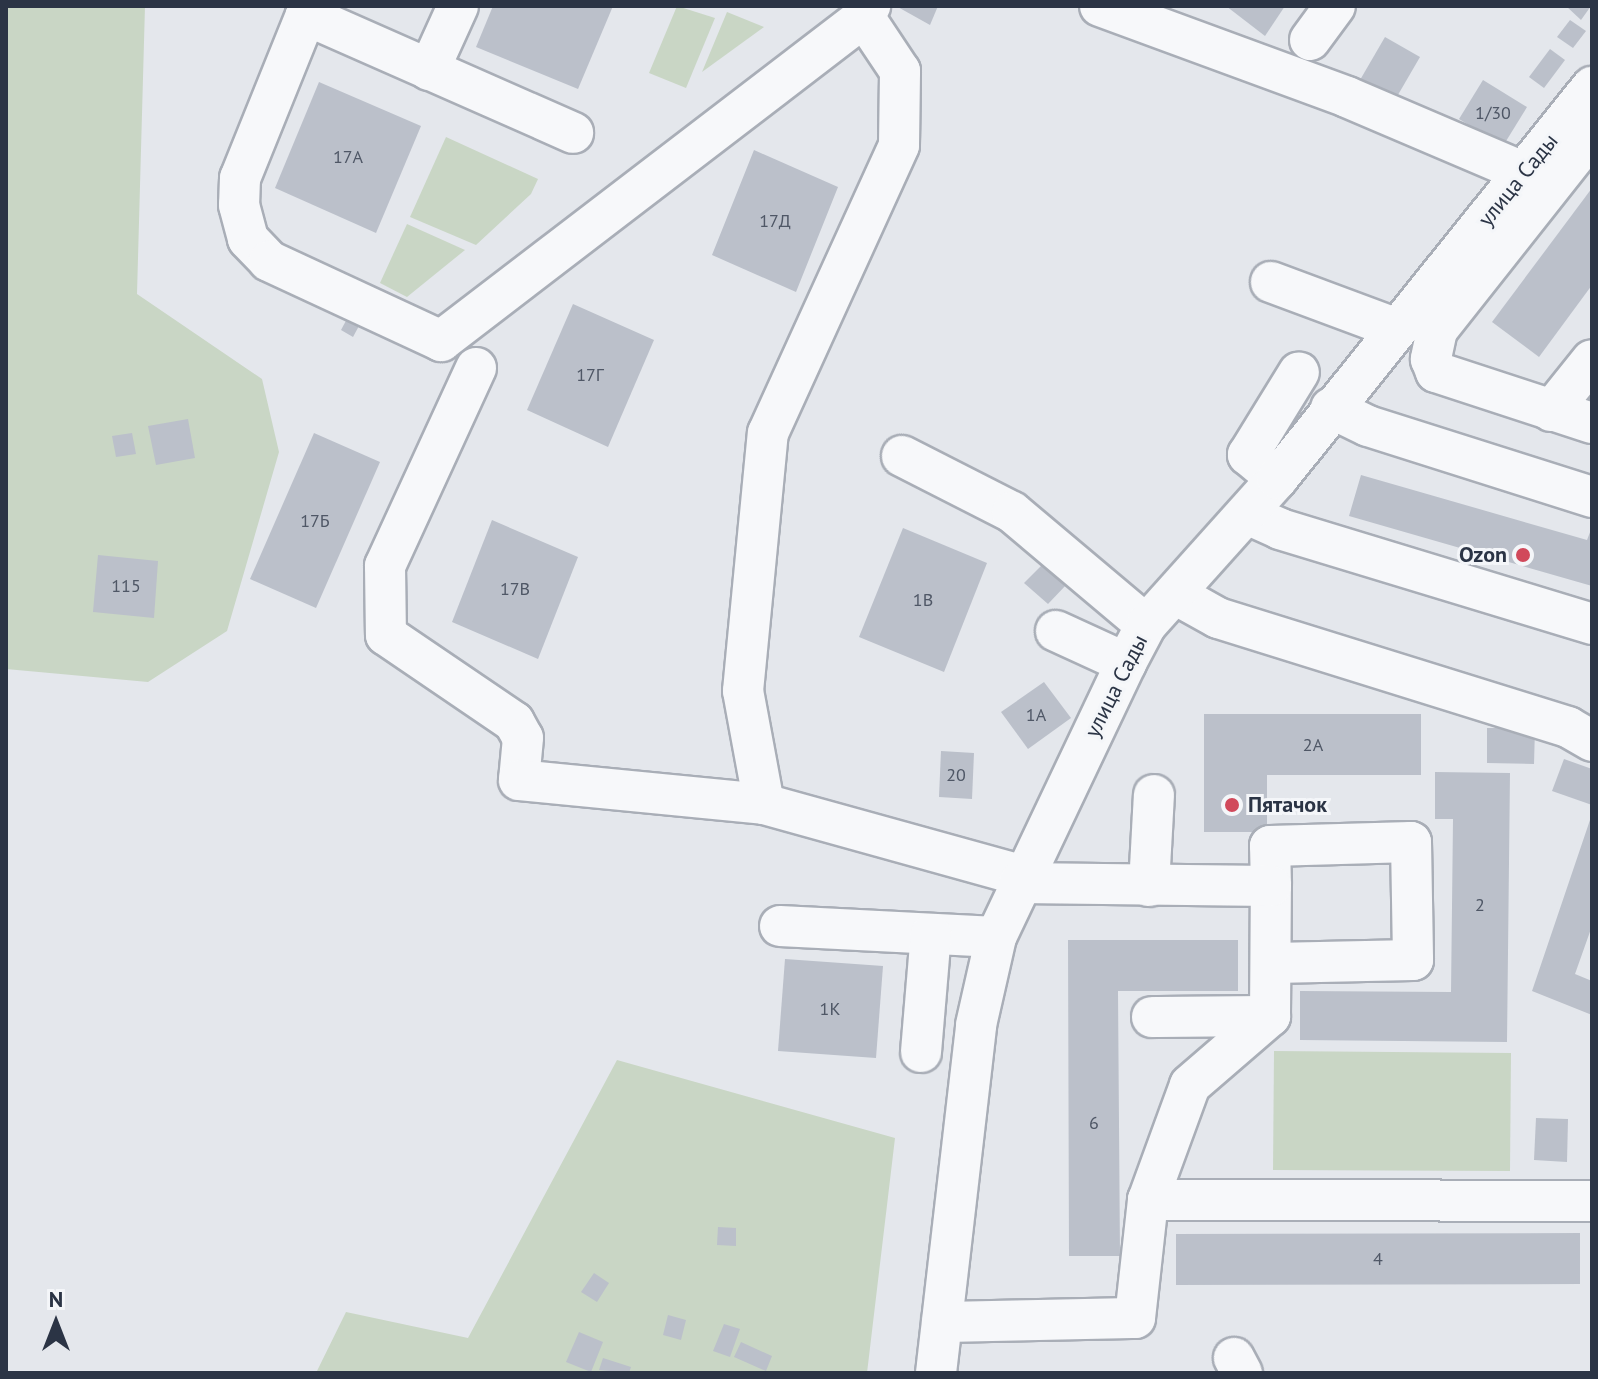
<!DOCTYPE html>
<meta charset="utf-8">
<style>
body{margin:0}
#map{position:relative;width:1598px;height:1379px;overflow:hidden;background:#e4e7ec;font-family:"PT Sans",sans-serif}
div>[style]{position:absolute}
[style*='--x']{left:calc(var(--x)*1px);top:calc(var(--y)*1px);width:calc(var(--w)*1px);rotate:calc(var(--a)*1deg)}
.green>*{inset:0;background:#c9d6c5}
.building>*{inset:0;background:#bbc0ca}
.roads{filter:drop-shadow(2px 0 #a9aeb7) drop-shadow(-2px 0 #a9aeb7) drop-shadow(0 2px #a9aeb7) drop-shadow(0 -2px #a9aeb7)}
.minor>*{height:40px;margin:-20px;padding:0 20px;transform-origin:20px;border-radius:20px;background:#f7f8fa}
.dots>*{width:22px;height:22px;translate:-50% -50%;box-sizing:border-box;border:4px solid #f4f6f9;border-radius:50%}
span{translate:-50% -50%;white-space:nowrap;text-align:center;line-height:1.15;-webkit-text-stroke:6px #f4f6f9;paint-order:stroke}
.number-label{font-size:18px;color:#4f5766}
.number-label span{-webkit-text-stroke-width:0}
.street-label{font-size:22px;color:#2b3445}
.poi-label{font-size:22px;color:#2b3445;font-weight:700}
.right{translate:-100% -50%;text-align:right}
.left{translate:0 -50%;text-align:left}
.frame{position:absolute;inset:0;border:8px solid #2b3445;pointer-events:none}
.north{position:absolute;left:16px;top:1283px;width:80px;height:80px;-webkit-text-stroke:6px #f4f6f9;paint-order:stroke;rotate:0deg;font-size:22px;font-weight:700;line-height:32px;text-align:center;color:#2b3445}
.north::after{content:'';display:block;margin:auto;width:28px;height:36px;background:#2b3445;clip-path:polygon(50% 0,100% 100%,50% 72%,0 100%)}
</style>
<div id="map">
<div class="green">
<i style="clip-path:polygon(6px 6px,145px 6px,137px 294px,262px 379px,279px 452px,227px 631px,148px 682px,6px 669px)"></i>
<i style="clip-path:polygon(677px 6px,715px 18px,686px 88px,649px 73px)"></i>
<i style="clip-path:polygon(727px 12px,764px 27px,702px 72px)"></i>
<i style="clip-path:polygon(446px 137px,538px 179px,531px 194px,476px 245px,410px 217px)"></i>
<i style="clip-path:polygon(407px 224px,465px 250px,407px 297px,380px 283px)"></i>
<i style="clip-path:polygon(1274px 1051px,1511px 1053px,1510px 1171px,1273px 1170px)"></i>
<i style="clip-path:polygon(617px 1060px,895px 1138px,867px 1373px,316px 1373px,346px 1312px,468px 1338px)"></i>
</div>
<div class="building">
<i style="clip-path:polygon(493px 6px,613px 6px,578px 89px,476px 47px)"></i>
<i style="clip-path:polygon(896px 6px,938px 6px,930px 25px)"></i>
<i style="clip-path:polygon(1226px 6px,1285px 6px,1265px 36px)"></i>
<i style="clip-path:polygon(1566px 6px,1591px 6px,1581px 20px)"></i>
<i style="clip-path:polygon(1570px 20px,1586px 31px,1573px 48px,1557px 37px)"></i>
<i style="clip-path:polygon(1385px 37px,1420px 57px,1395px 100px,1360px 80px)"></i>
<i style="clip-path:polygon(1550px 49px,1565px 60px,1544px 88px,1529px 77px)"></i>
<i style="clip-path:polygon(1483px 80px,1527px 107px,1503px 146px,1459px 119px)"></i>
<i style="clip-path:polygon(319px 82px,421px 126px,376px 233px,275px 188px)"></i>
<i style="clip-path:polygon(754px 150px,838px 187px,796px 292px,712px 255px)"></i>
<i style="clip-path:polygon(1592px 188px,1592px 285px,1539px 357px,1492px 322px)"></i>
<i style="clip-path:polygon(573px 304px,654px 340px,608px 447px,527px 410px)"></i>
<i style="clip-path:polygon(348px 317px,360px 324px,353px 337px,341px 330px)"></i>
<i style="clip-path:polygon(188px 419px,195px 458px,156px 465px,148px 426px)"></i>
<i style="clip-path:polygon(132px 433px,136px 454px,116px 457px,112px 436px)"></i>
<i style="clip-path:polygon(314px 433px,380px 462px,316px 608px,250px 579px)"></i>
<i style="clip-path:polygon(1361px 475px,1587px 540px,1592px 527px,1592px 586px,1349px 516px)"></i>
<i style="clip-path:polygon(492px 520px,578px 557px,538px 659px,452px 622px)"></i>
<i style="clip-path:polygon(903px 528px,987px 563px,944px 672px,859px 637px)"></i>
<i style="clip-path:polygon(98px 555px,158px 561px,154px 618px,93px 612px)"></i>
<i style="clip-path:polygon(1044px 563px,1067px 584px,1048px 604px,1024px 583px)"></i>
<i style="clip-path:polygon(1044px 682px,1071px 718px,1028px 749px,1001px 712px)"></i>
<i style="clip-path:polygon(1204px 714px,1421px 714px,1421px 775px,1267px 775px,1267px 832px,1204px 832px)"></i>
<i style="clip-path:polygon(1487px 728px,1535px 728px,1534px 764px,1487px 763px)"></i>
<i style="clip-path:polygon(941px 751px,974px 753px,972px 799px,939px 797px)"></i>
<i style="clip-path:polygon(1564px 759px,1592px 769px,1592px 805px,1552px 791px)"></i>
<i style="clip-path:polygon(1435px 772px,1510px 773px,1507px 1042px,1300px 1040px,1300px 991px,1451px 992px,1453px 819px,1435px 819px)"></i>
<i style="clip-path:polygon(1591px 817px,1592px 926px,1575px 974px,1592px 981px,1592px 1015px,1532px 991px)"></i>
<i style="clip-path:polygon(1068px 940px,1238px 940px,1238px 991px,1118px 991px,1120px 1256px,1069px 1256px)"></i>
<i style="clip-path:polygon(785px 959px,883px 966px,876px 1058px,778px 1051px)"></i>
<i style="clip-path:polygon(1536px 1118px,1568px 1119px,1567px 1162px,1534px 1160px)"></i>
<i style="clip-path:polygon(718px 1227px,736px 1228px,736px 1246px,717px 1245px)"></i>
<i style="clip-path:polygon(1580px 1233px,1580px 1284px,1176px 1285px,1176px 1234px)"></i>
<i style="clip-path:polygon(594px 1273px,609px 1283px,597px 1302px,581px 1292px)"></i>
<i style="clip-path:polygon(668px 1315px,686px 1320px,681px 1340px,663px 1335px)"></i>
<i style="clip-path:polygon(724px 1324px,740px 1329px,730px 1357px,713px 1351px)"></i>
<i style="clip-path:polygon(579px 1332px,603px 1342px,591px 1372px,566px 1362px)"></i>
<i style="clip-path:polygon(741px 1342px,772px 1356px,766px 1371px,734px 1357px)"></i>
<i style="clip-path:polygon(603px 1358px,631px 1367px,629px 1373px,599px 1370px)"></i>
</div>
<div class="roads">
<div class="minor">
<i style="--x:320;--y:6;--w:17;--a:147"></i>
<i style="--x:306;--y:15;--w:176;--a:112"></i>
<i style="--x:240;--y:178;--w:27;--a:92"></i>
<i style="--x:239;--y:205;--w:35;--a:75"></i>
<i style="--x:248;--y:239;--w:30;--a:46"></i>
<i style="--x:269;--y:261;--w:190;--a:24.9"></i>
<i style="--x:441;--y:341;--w:533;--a:-37.45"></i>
<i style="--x:864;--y:17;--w:13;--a:-61"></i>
<i style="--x:1100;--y:6;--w:263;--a:20.2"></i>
<i style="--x:1347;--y:97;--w:194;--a:23.1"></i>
<i style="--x:306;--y:15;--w:292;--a:23.8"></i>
<i style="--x:1310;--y:40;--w:42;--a:-53.7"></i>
<i style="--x:429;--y:70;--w:70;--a:-65.6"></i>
<i style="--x:1592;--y:134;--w:250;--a:128.3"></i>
<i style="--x:1437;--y:330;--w:30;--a:102"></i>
<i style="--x:1431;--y:359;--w:14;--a:69"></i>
<i style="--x:1436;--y:372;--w:164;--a:18.1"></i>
<i style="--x:1271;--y:282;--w:132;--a:20.4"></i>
<i style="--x:476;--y:368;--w:218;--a:114.7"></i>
<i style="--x:385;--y:566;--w:69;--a:89.2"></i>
<i style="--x:386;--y:635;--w:155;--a:34.2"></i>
<i style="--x:514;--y:722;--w:18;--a:61"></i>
<i style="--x:523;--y:738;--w:42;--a:95.4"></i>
<i style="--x:519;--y:780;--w:246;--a:5.6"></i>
<i style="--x:764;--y:804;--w:269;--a:15.5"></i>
<i style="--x:1331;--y:408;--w:41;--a:25.9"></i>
<i style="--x:1368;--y:426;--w:235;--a:17.6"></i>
<i style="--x:1551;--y:411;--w:65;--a:-51.2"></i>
<i style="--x:902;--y:456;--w:123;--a:27"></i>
<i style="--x:1012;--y:512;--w:175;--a:40.1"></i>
<i style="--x:1277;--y:479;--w:38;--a:-140"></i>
<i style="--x:1248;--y:455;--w:97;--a:-58.4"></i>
<i style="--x:1247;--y:514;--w:36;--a:24"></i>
<i style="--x:1280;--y:529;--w:326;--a:16.9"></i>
<i style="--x:1175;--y:594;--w:49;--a:29.2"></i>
<i style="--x:1218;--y:618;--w:367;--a:17.3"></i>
<i style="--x:1568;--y:727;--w:28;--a:30"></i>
<i style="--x:1056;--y:631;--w:77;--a:24.6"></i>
<i style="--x:764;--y:804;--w:115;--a:-100.5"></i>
<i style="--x:743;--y:691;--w:259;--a:-84.5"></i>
<i style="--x:768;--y:433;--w:316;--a:-65.5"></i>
<i style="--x:899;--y:145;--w:74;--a:-89.2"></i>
<i style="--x:900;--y:71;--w:65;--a:-123.7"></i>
<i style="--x:1149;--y:886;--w:91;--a:-86.9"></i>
<i style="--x:1271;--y:886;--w:40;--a:-91.4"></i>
<i style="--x:1270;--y:846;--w:141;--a:-1.6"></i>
<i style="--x:1411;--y:842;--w:118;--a:89"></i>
<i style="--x:1413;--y:960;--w:140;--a:178.8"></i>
<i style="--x:780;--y:926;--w:216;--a:2.9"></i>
<i style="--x:1152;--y:1017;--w:118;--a:-0.5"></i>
<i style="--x:921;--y:1052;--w:118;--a:-85.2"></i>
<i style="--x:1148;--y:1200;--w:444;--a:0.1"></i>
<i style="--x:942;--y:1322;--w:193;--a:-1.2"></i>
<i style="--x:1135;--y:1318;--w:119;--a:-83.7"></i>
<i style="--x:1148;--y:1200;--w:122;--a:-69.9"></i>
<i style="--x:1190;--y:1085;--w:106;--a:-40.8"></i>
<i style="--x:1270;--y:1016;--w:130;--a:-89.6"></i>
<i style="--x:1271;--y:886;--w:252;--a:-179.3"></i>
<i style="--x:1234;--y:1358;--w:17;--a:62"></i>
<i style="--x:936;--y:1373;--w:350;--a:-83.4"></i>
<i style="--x:976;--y:1025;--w:90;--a:-77.2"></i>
<i style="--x:996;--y:937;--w:303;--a:-64.6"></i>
<i style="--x:1126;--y:663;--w:43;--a:-62.2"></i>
<i style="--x:1146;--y:625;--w:196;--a:-48.1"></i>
<i style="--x:1277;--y:479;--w:503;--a:-51.22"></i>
</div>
</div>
<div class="dots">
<i style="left:1523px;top:555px;background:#d1495b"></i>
<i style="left:1232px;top:805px;background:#d1495b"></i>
</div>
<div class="number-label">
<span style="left:1493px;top:113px">1/30</span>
<span style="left:348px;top:157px">17А</span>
<span style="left:775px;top:221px">17Д</span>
<span style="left:590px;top:375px">17Г</span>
<span style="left:315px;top:521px">17Б</span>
<span style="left:126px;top:586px">115</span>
<span style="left:515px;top:589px">17В</span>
<span style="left:923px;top:600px">1В</span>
<span style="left:1036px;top:715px">1А</span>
<span style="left:1313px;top:745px">2А</span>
<span style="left:956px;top:775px">20</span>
<span style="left:1480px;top:905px">2</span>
<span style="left:830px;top:1009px">1К</span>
<span style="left:1094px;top:1123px">6</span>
<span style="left:1378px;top:1259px">4</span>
</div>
<div class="street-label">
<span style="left:1518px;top:180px;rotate:-51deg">улица Сады</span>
<span style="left:1116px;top:686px;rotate:-63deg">улица Сады</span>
</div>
<div class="poi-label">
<span class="right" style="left:1507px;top:555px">Ozon</span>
<span class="left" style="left:1248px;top:805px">Пятачок</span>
</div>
<div class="frame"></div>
<div class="north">N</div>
</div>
